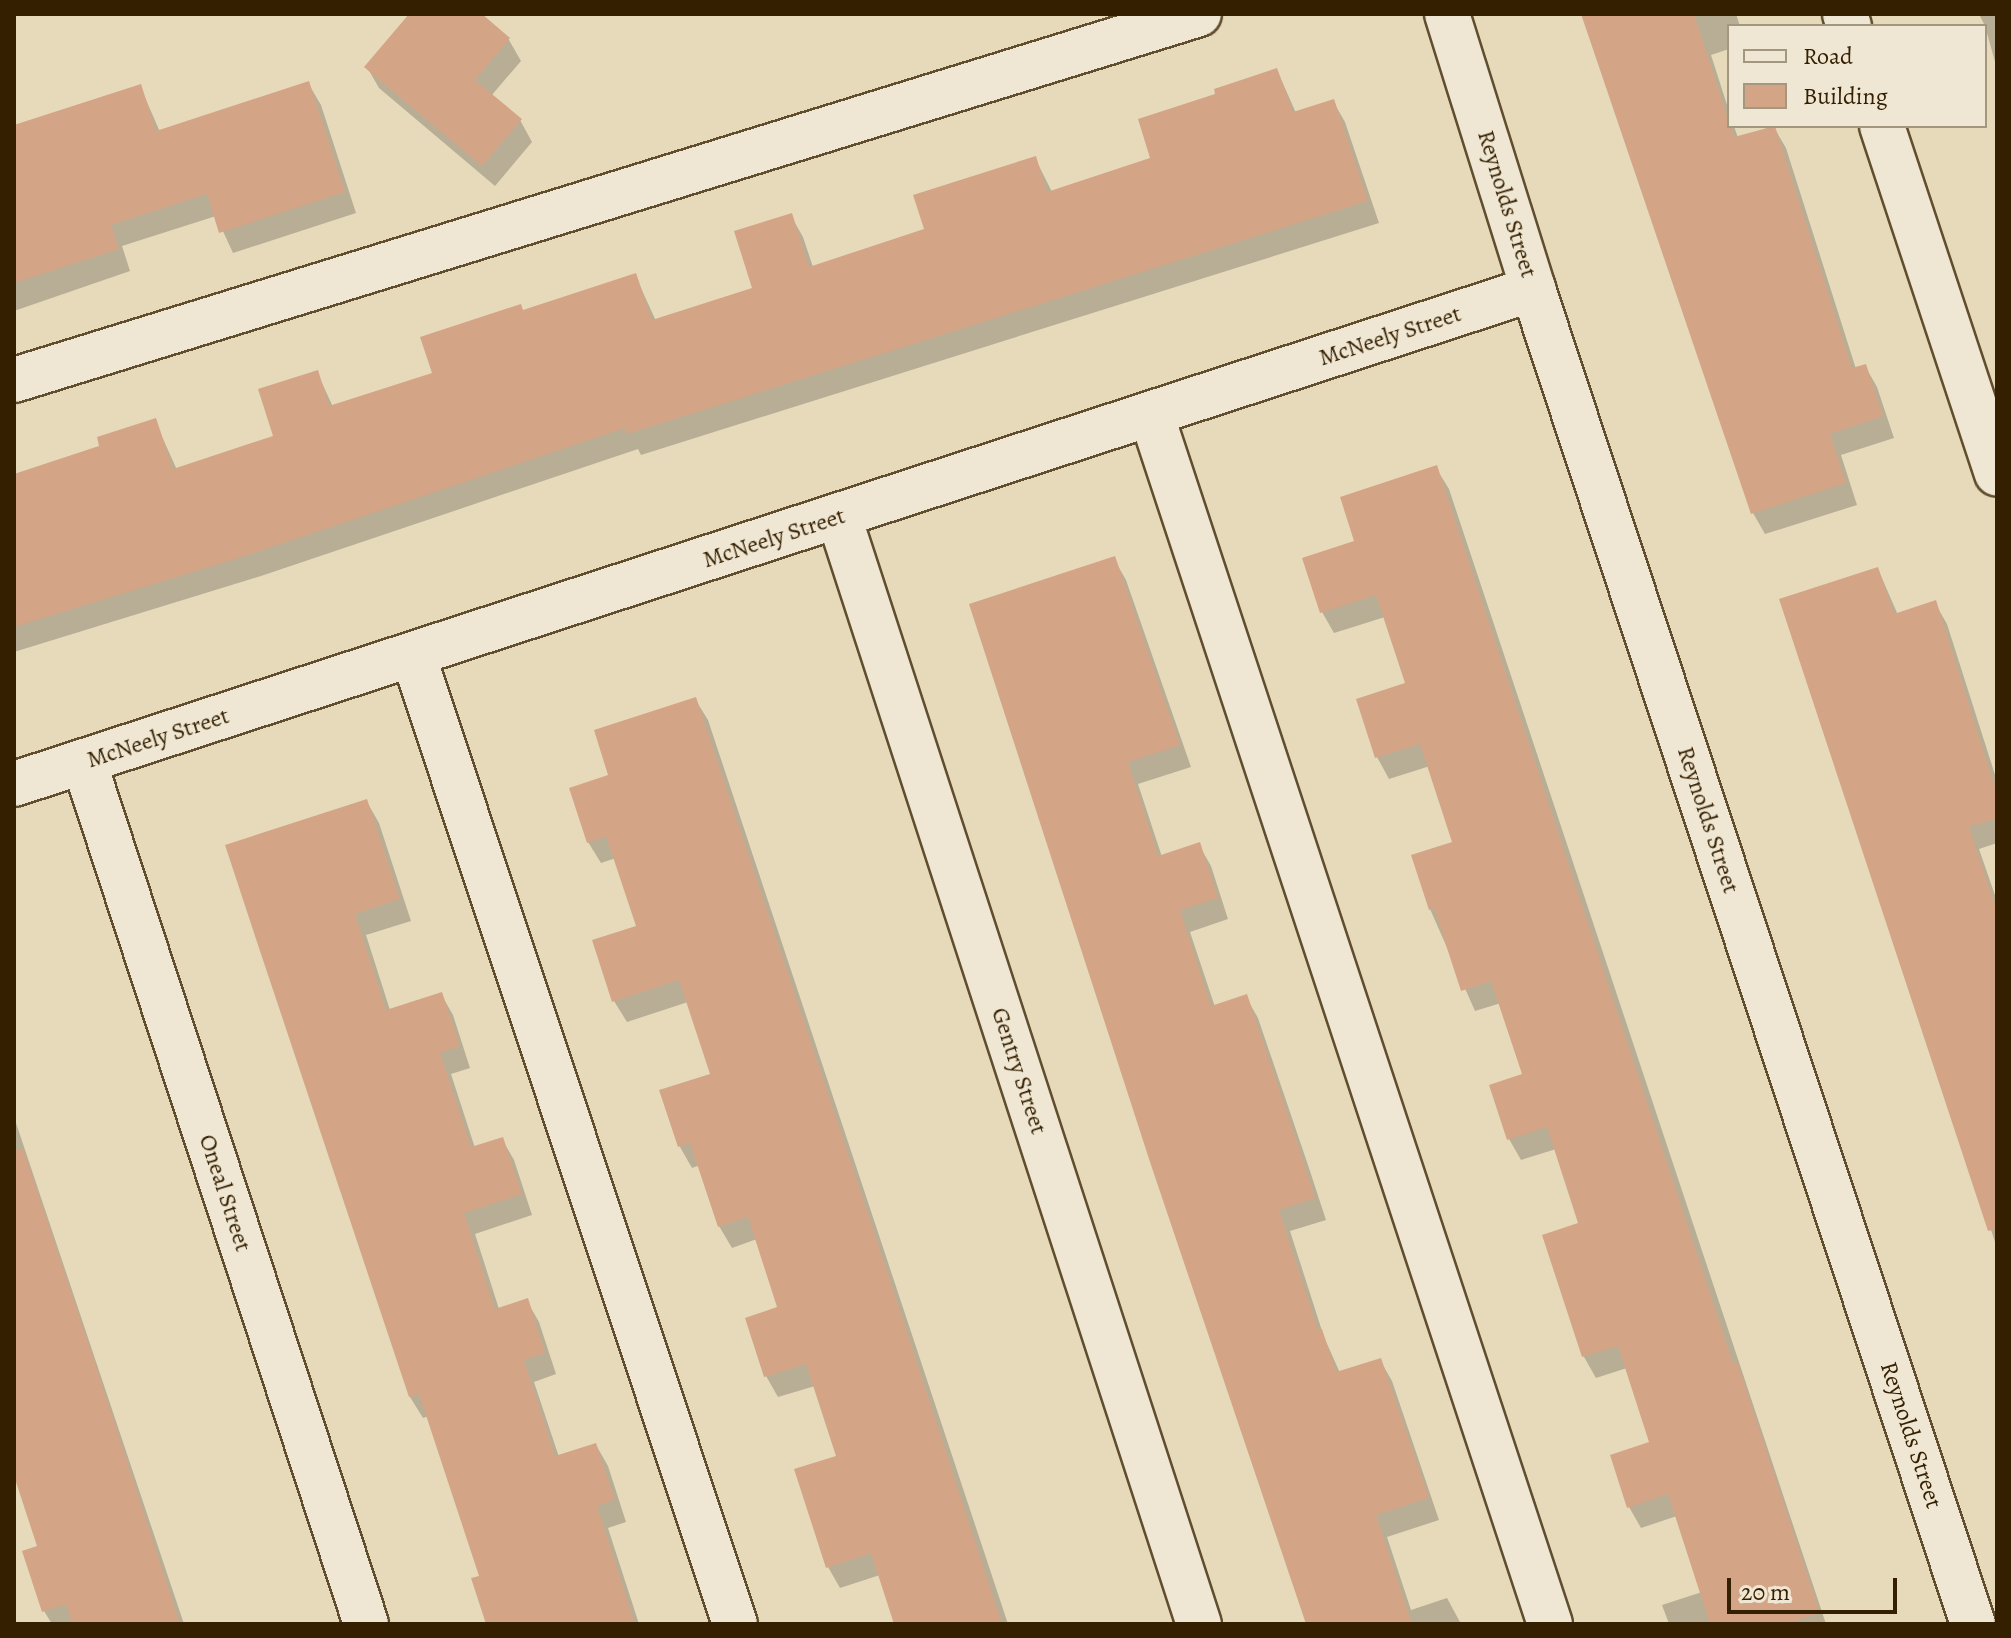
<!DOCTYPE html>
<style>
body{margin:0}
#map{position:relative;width:2011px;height:1638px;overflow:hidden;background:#e6dabb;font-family:Alegreya,serif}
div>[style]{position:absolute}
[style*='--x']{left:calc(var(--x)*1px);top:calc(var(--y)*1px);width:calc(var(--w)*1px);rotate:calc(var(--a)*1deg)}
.shadow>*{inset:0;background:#0003}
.building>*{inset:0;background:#d3a586}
.roads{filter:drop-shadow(2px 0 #604e2f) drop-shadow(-2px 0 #604e2f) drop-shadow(0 2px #604e2f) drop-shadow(0 -2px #604e2f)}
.minor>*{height:44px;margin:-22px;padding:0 22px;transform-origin:22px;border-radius:22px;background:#efe7d3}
span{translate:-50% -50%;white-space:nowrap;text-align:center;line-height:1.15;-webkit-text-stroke:6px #efe7d3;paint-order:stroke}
.street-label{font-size:24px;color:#341f00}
.frame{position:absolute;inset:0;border:16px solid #341f00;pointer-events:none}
.legend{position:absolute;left:1727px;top:24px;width:260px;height:104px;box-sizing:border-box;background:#efe7d3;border:2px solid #a4977f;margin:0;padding:10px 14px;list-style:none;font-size:24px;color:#341f00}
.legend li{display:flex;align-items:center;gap:16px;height:40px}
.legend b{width:40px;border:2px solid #a4977f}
.scale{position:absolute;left:1727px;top:1578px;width:170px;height:36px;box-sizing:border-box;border:4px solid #341f00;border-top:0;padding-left:10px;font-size:24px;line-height:28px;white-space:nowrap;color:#341f00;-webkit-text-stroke:6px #efe7d3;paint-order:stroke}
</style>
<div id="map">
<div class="shadow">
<i style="clip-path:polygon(411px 14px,479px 14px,509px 40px,521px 61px,491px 96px,520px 120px,532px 142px,495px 186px,379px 88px,367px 67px)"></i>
<i style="clip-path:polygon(1584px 14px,1736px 14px,1740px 26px,1729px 26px,1729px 49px,1711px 55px,1729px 111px,1729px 126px,1734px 126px,1738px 138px,1773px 126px,1786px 148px,1856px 369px,1865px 366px,1877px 387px,1894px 438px,1841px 455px,1857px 505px,1765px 534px,1753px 513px)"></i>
<i style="clip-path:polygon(1979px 14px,1997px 14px,1997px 69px,1985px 26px)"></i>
<i style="clip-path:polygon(1277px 70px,1296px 113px,1333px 101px,1345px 122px,1379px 223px,641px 455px,638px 449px,261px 576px,14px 652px,14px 476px,102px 447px,155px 421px,177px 470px,276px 438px,317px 372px,333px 407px,435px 374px,523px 312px,635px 275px,656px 321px,755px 289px,791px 216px,803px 237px,813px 267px,926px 231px,1035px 158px,1052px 192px,1153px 159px,1218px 95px)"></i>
<i style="clip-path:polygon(308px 83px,321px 105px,356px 213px,233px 253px,216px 216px,122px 246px,130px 271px,14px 311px,14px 127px,140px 86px,160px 132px)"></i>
<i style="clip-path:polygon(1436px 468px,1449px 489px,1826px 1624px,1669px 1624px,1662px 1605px,1702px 1592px,1677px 1516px,1641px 1528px,1629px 1507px,1652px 1443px,1627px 1368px,1596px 1378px,1584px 1357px,1545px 1236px,1581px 1224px,1556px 1149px,1521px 1160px,1509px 1139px,1524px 1076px,1501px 1003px,1475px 1011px,1430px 909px,1455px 843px,1430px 766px,1389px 779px,1377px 757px,1358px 700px,1407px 684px,1385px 617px,1334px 633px,1322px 612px,1357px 542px)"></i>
<i style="clip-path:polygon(1114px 559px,1126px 580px,1191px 767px,1138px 784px,1162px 857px,1199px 845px,1211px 866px,1228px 919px,1190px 932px,1215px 1007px,1246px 997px,1258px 1018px,1309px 1168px,1326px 1220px,1290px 1231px,1324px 1337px,1340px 1373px,1380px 1360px,1392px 1381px,1439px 1520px,1387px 1537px,1411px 1610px,1447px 1598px,1461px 1624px,1309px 1624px,971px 605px)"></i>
<i style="clip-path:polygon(1878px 569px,1898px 615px,1935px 603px,1947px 624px,1997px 781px,1997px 843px,1979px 849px,1997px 901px,1997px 1248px,1781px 601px)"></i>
<i style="clip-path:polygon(695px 699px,708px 720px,1008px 1624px,896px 1624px,880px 1575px,840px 1588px,828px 1567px,838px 1457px,815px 1386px,778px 1397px,766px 1376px,780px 1308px,757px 1239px,732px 1248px,719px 1226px,700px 1165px,692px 1168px,680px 1147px,662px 1092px,712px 1075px,688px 1002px,627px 1022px,614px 1001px,638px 927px,616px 858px,601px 863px,588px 842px,611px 776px)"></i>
<i style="clip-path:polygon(367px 802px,379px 823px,411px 921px,366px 935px,390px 1010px,441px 994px,453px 1015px,470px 1068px,451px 1074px,475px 1148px,502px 1139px,514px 1160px,532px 1215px,475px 1234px,499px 1309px,527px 1301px,539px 1322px,556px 1374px,534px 1382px,559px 1457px,596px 1445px,608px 1466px,626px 1522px,608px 1528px,639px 1624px,489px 1624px,481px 1577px,429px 1416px,423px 1418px,410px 1397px,228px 847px)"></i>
<i style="clip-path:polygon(14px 1117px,184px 1624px,52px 1624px,44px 1611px,39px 1547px,14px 1474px)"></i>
</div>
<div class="building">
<i style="clip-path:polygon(409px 14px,482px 14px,510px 38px,475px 80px,522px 119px,482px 166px,364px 67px)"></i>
<i style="clip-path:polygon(1581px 14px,1694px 14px,1734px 137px,1775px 126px,1852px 368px,1866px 364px,1883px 416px,1830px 434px,1846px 483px,1751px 514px)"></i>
<i style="clip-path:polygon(1277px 68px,1293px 112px,1334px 99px,1368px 201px,627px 434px,625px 428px,248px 555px,14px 627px,14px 474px,99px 446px,97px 437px,156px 418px,173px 469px,273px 436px,258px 389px,318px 370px,329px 406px,432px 373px,420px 337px,521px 304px,523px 310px,636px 273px,652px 320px,752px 288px,734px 231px,792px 213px,809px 267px,924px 229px,913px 195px,1036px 156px,1047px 192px,1150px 158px,1138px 119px,1215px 94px,1214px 89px)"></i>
<i style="clip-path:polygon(309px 81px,345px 192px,219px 233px,207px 194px,111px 225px,119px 249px,14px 283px,14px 125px,141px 84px,156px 131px)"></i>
<i style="clip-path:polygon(1437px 465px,1733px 1363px,1737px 1362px,1820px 1613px,1785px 1624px,1710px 1624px,1668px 1494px,1627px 1508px,1610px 1455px,1649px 1442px,1618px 1346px,1582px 1357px,1542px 1235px,1578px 1223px,1547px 1127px,1507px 1140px,1489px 1085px,1522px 1074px,1491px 981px,1461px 991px,1434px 908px,1429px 910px,1411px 855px,1452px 842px,1420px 744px,1375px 758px,1356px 699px,1405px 683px,1376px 595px,1320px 613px,1302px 558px,1354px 541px,1340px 497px)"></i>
<i style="clip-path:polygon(1115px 556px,1180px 745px,1128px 762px,1158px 856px,1200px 842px,1218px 898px,1180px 910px,1211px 1006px,1247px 994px,1298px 1145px,1315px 1198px,1279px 1210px,1318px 1330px,1322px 1329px,1336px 1372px,1381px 1358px,1429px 1498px,1376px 1515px,1412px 1624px,1306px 1624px,1151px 1165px,969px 604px)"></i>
<i style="clip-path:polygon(1878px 567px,1894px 614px,1936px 600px,1997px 794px,1997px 818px,1969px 827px,1997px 911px,1997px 1229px,1988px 1231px,1779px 599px)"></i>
<i style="clip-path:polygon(696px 697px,887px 1271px,1002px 1624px,894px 1624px,871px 1553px,826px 1568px,794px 1469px,836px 1456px,806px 1364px,764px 1377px,745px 1318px,777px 1307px,748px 1217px,718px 1227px,690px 1143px,678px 1147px,659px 1090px,710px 1074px,679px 980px,612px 1002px,592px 940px,636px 926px,606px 836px,587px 843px,569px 788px,608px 775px,594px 730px)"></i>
<i style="clip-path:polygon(367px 799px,400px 899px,355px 914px,386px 1010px,442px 992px,460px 1046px,440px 1053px,471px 1147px,503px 1137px,522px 1194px,464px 1213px,495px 1309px,528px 1298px,545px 1353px,524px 1360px,555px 1456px,596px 1443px,615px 1500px,597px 1506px,635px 1624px,486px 1624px,471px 1578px,479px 1576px,419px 1394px,409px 1397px,258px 945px,225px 845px)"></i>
<i style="clip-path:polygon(23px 1149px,94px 1360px,180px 1624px,72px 1624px,66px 1604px,42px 1612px,22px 1551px,37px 1546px,14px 1476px,14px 1150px)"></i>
</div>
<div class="roads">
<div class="minor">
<i style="--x:1447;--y:14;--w:288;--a:72.6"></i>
<i style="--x:1533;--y:289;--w:1406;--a:71.76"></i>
<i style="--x:1845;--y:14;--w:13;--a:72"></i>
<i style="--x:1882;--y:126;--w:366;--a:71.7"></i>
<i style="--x:14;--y:380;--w:1240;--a:-17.16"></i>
<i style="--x:1151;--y:414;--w:1274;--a:71.75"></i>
<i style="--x:839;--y:517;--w:1164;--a:71.99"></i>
<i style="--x:413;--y:655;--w:1021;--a:71.62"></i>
<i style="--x:84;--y:762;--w:907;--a:71.88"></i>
<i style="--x:14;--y:784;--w:1598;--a:-18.05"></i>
</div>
</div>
<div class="street-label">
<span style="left:1507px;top:204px;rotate:73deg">Reynolds Street</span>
<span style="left:1390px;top:336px;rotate:-18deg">McNeely Street</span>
<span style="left:774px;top:538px;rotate:-18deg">McNeely Street</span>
<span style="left:158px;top:738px;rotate:-18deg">McNeely Street</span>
<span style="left:1708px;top:820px;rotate:72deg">Reynolds Street</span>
<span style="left:1019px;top:1071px;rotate:72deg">Gentry Street</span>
<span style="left:225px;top:1193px;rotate:72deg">Oneal Street</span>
<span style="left:1911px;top:1435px;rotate:72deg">Reynolds Street</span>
</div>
<div class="frame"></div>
<ul class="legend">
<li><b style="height:10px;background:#efe7d3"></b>Road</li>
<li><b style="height:22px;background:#d3a586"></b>Building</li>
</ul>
<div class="scale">20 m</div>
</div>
